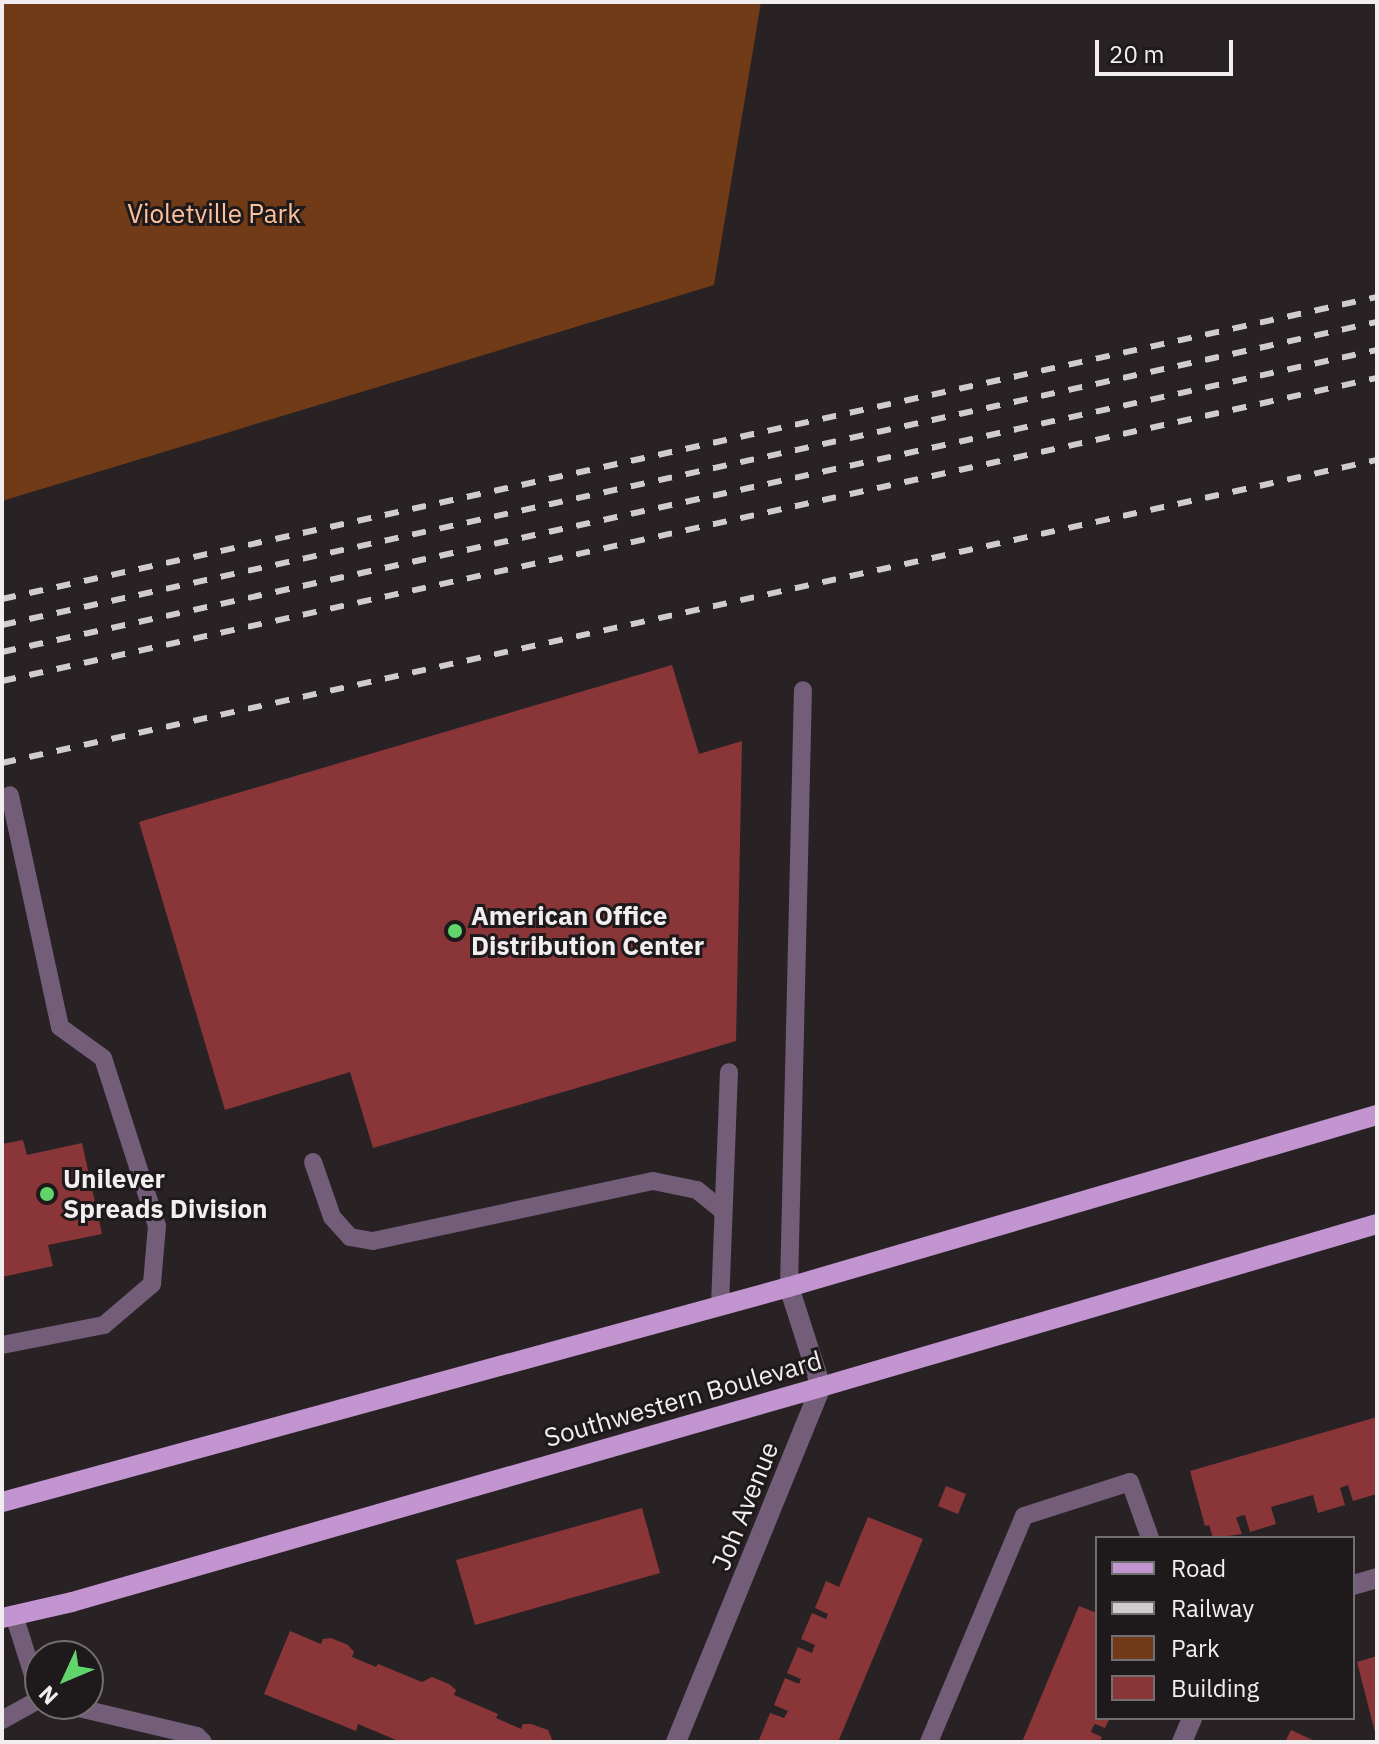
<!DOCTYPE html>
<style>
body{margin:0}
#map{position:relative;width:1379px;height:1744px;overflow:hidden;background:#282225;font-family:"IBM Plex Sans",sans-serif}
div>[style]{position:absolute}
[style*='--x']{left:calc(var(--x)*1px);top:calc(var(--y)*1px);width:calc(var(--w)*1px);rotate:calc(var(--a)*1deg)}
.green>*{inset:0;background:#703b16}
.building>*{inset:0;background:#8a3639}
.service>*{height:18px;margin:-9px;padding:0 9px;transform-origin:9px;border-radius:9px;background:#735d79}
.minor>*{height:20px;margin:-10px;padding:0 10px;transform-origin:10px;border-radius:10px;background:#735d79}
.primary>*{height:20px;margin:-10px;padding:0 10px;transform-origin:10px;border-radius:10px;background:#c395d0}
.rail>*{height:6px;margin-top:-3px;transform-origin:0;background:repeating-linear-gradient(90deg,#d0ccce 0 14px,transparent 0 28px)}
.dots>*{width:22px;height:22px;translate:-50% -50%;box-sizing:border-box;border:4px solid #1e191b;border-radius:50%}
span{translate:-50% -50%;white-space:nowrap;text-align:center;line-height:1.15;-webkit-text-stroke:6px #1e191b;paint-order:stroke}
.park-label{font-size:26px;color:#ffc19c}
.poi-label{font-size:26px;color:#f2eef0;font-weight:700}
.left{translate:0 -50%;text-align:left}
.street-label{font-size:26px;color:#f2eef0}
.frame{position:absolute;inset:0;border:4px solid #f2eef0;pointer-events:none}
.legend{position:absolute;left:1095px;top:1536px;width:260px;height:184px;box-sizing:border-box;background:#1e191b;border:2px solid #736e70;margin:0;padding:10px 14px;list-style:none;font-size:24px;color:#f2eef0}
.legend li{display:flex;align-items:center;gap:16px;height:40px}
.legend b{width:40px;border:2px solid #736e70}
.north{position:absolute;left:24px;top:1640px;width:80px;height:80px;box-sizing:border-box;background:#1e191b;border:2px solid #736e70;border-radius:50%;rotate:226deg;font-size:22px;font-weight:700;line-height:32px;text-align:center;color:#f2eef0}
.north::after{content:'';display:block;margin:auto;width:28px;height:36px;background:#5fd56b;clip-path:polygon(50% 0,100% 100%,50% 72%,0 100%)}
.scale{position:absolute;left:1095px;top:40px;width:138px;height:36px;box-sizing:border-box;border:4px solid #f2eef0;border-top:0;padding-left:10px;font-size:24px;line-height:28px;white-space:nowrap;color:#f2eef0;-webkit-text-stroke:6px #1e191b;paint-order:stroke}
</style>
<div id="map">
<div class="green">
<i style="clip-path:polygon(2px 2px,761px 2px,714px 285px,2px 501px)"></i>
</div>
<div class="building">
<i style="clip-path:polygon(672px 665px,699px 754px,742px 741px,736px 1041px,373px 1148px,350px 1072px,225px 1110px,139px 822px)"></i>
<i style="clip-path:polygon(23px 1140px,27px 1155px,82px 1143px,102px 1234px,48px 1245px,53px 1266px,2px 1277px,2px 1144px)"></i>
<i style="clip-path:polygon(1377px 1417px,1377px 1494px,1353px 1501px,1348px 1485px,1340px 1488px,1345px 1505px,1318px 1513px,1313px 1495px,1271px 1507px,1276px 1524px,1250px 1532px,1245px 1515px,1240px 1516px,1236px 1518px,1242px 1534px,1213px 1538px,1209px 1525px,1205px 1526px,1190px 1471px)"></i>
<i style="clip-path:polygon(946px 1486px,966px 1494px,958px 1514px,938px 1506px)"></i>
<i style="clip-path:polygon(642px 1508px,660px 1573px,475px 1625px,456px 1560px)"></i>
<i style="clip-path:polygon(868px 1517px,923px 1539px,838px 1742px,759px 1740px,770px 1713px,784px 1718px,788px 1711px,774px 1705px,785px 1678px,799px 1684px,801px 1679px,787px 1673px,798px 1647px,812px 1653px,813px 1650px,815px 1645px,801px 1639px,812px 1613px,826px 1619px,828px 1614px,815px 1608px,826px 1581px,839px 1587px)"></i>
<i style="clip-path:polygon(1079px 1606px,1097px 1613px,1097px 1718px,1110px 1718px,1105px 1728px,1095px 1724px,1093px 1727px,1091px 1732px,1102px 1737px,1099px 1742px,1022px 1742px)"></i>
<i style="clip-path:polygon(290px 1631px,321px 1644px,323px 1639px,331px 1638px,348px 1645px,354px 1652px,352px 1657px,376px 1667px,378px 1664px,422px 1682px,432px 1677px,449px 1684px,456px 1690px,454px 1695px,498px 1714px,496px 1718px,521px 1729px,523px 1724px,531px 1724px,548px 1730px,553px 1742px,401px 1742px,358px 1724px,356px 1731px,264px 1694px)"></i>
<i style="clip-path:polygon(1377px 1656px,1377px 1736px,1376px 1736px,1357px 1662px)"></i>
<i style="clip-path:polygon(1291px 1730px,1317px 1742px,1285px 1742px)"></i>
</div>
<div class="service">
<i style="--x:313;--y:1162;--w:58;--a:70.9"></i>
<i style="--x:332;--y:1217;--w:27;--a:48"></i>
<i style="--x:350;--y:1237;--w:23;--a:10"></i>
<i style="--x:373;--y:1241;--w:286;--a:-12.1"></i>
<i style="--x:653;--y:1181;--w:45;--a:11.6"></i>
<i style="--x:697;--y:1190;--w:33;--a:39"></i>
<i style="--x:789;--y:1287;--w:597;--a:-88.66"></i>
<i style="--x:720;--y:1306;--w:234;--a:-87.8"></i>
<i style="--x:2;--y:1345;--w:104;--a:-11.1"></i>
<i style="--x:104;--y:1325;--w:63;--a:-40.5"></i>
<i style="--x:152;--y:1284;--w:58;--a:-85.1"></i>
<i style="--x:157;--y:1226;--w:176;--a:-107.8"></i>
<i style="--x:103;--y:1058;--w:53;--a:-144.2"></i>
<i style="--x:60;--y:1027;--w:237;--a:-102.2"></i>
<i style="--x:14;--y:1615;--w:86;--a:72.4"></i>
<i style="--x:62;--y:1704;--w:139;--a:13.3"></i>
<i style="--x:197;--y:1736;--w:8;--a:45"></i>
<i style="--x:2;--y:1720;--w:43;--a:-28.9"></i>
<i style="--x:929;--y:1742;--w:245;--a:-67.2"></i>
<i style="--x:1024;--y:1516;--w:111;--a:-17.8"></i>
<i style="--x:1130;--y:1482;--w:59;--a:70.3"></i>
</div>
<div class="minor">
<i style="--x:1353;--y:1585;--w:25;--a:-16"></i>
<i style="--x:676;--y:1742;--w:383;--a:-67.8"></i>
<i style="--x:821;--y:1387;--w:105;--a:-107.7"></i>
<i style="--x:1182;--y:1742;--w:26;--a:-67"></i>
</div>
<div class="primary">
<i style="--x:2;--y:1502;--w:816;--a:-15.28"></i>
<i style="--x:789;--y:1287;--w:613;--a:-16.31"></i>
<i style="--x:2;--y:1618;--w:72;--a:-12.9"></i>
<i style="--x:72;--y:1602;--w:779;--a:-16.02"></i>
<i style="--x:821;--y:1387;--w:579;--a:-16.34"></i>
</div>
<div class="rail">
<i style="--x:2;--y:599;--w:1408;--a:-12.39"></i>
<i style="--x:2;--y:625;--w:1408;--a:-12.43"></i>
<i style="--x:2;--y:652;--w:1408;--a:-12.39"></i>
<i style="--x:2;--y:681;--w:1408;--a:-12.43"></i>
<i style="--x:2;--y:763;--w:1408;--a:-12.43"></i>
</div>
<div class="dots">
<i style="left:455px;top:931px;background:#5fd56b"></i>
<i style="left:47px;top:1194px;background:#5fd56b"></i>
</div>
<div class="park-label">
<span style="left:214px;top:214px">Violetville Park</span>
</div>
<div class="poi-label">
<span class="left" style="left:471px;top:931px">American Office<br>Distribution Center</span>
<span class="left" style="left:63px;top:1194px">Unilever<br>Spreads Division</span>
</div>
<div class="street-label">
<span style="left:683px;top:1399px;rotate:-16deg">Southwestern Boulevard</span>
<span style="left:745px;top:1506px;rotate:-68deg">Joh Avenue</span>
</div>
<div class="frame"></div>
<ul class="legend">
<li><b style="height:10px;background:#c395d0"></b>Road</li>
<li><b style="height:10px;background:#d0ccce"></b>Railway</li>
<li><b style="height:22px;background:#703b16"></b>Park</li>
<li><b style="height:22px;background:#8a3639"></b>Building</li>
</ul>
<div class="north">N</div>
<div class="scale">20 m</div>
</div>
